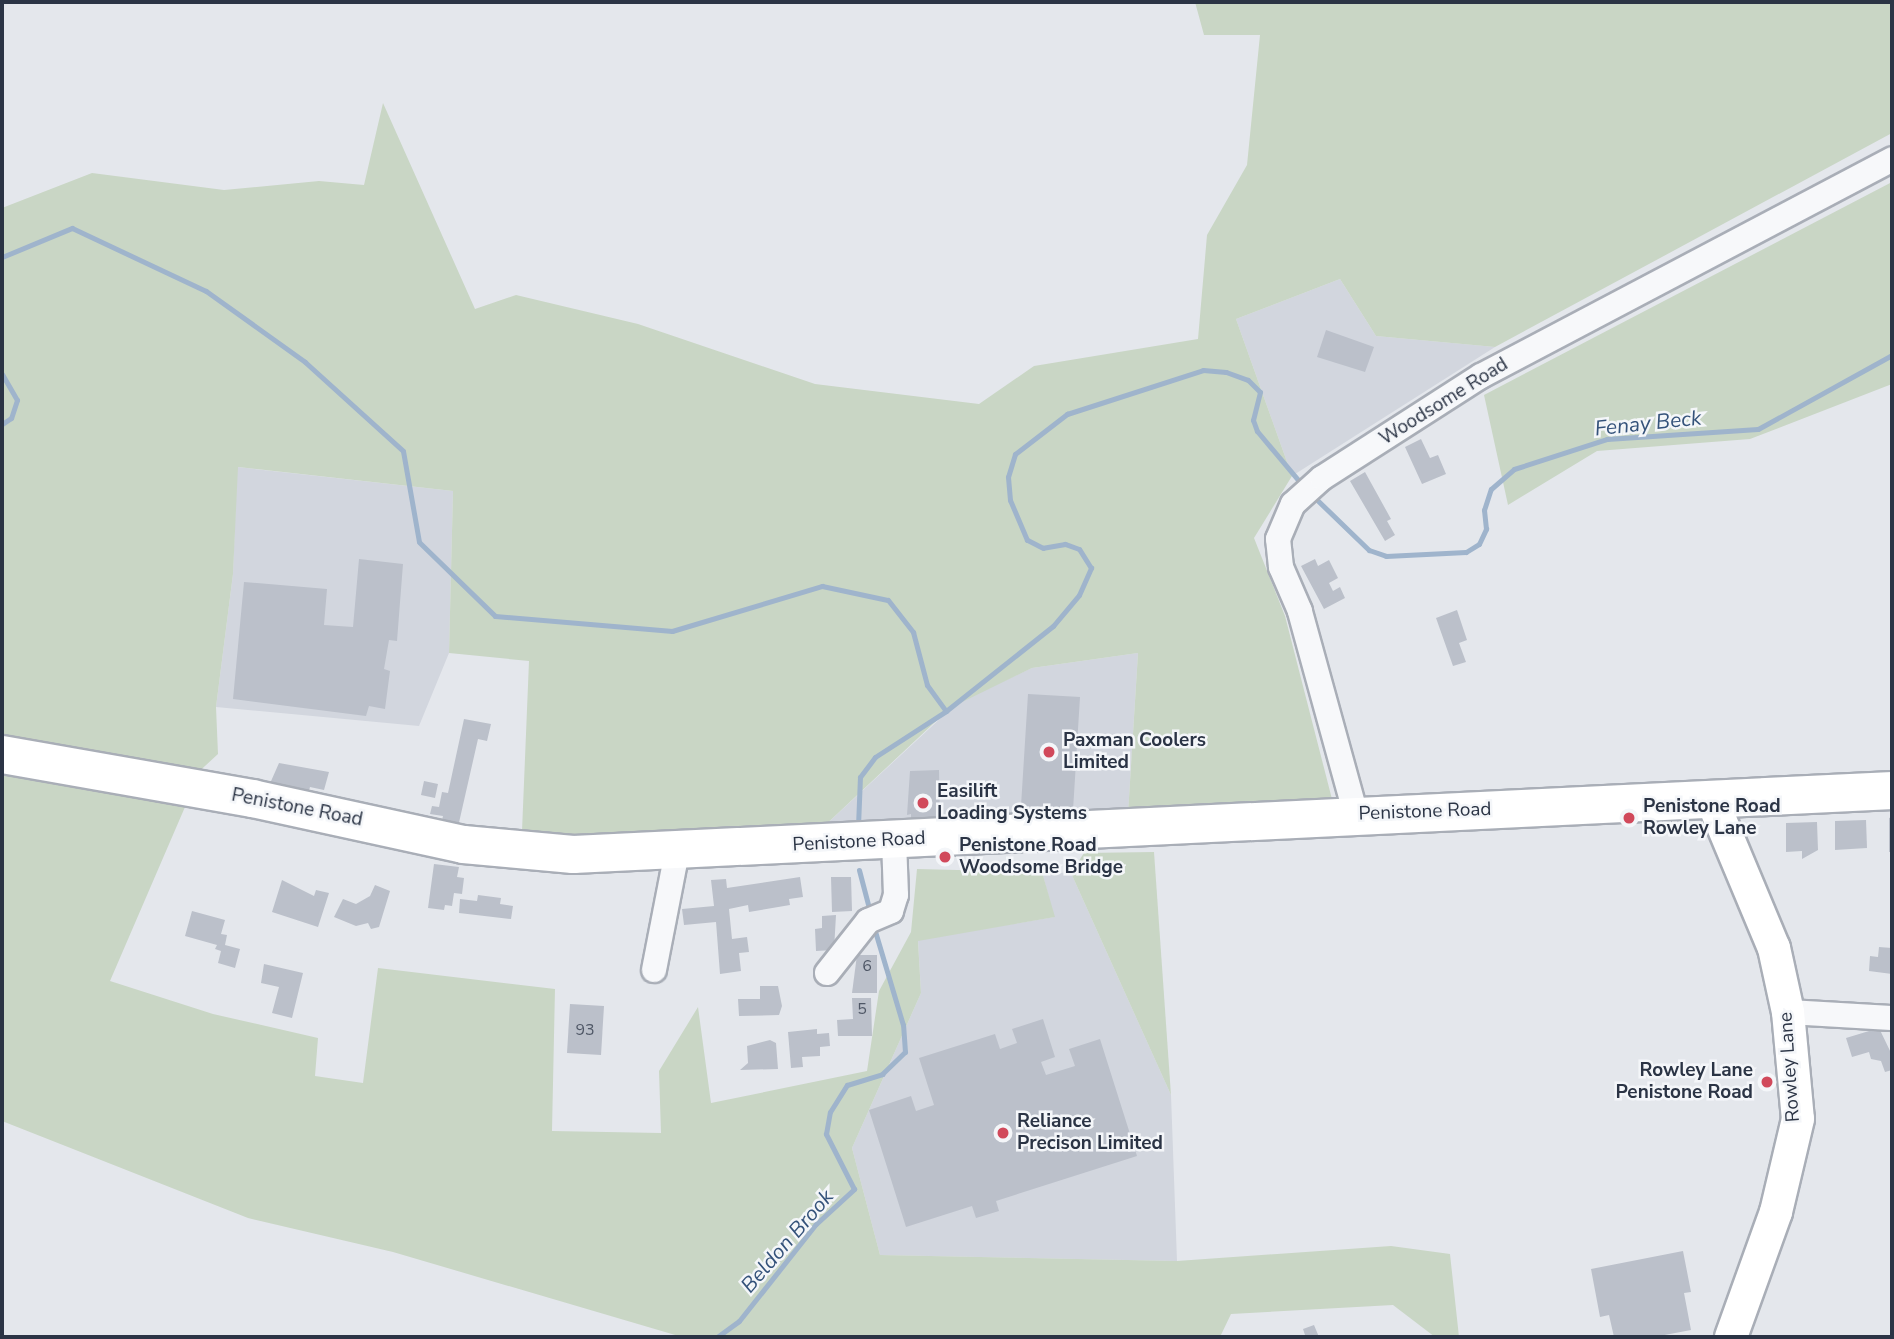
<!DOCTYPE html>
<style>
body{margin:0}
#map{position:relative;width:1894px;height:1339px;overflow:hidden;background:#e4e7ec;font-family:"Nunito Sans",sans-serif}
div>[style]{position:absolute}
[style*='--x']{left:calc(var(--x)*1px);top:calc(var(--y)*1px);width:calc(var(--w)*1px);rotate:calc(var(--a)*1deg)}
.built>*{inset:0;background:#d2d6de}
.green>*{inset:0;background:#c9d6c5}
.stream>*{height:5px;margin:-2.5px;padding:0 2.5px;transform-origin:2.5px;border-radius:2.5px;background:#9fb4cc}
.building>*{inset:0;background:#bbc0ca}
.roads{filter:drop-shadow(2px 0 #a9aeb7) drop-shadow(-2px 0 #a9aeb7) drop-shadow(0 2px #a9aeb7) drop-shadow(0 -2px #a9aeb7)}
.minor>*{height:24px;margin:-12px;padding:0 12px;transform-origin:12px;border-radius:12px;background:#f7f8fa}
.major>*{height:32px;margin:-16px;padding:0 16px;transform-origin:16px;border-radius:16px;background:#fff}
.highway>*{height:37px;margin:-18.5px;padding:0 18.5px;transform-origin:18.5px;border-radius:18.5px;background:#fff}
.dots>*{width:19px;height:19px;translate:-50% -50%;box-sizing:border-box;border:4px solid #f4f6f9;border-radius:50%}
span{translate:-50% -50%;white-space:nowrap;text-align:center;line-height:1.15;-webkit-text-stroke:5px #f4f6f9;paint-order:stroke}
.number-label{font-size:16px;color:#4f5766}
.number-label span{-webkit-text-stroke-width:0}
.street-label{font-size:19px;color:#2b3445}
.poi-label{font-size:19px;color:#2b3445;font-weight:700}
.left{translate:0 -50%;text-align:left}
.right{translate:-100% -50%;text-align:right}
.water-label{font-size:21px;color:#34527a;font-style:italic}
.frame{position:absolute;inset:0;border:4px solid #2b3445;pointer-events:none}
</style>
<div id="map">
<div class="built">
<i style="clip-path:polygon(1340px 279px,1376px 336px,1495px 347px,1292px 476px,1236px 319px)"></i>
<i style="clip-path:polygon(237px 467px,453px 491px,449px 653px,419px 726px,216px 707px,233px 574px)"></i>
<i style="clip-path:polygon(1138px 653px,1128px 814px,819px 831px,958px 702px,1032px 668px)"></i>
<i style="clip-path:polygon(1042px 872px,1071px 873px,1171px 1095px,1177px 1261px,880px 1255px,852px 1148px,921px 993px,918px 940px,1054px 917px)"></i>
</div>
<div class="green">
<i style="clip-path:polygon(1195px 2px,1892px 2px,1892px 133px,1495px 347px,1376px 336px,1340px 279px,1236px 319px,1292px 476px,1254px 538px,1285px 616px,1333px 803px,1128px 814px,1138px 653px,1032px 668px,950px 708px,819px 831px,572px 839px,522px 831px,529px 661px,449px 653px,453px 491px,238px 467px,233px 574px,216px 707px,218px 754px,192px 778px,2px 743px,2px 208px,92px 173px,224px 190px,319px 181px,364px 185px,383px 103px,475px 309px,516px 295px,638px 324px,815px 384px,979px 404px,1034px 366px,1198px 339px,1207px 235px,1247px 165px,1260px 35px,1204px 35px)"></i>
<i style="clip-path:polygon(1892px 182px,1892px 384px,1750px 439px,1597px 451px,1508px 505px,1484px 395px)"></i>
<i style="clip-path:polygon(2px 775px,185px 807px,110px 981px,213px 1014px,318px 1038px,315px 1076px,363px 1083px,378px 968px,555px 989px,552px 1131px,661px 1133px,659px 1071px,698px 1007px,711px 1103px,867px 1071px,879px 991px,911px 932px,917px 869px,1042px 872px,1055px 917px,918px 941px,921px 993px,852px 1148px,880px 1255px,1177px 1261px,1391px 1246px,1450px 1254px,1459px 1337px,1435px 1337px,1393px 1305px,1231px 1314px,1220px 1337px,682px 1337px,393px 1252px,248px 1218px,2px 1121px)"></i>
<i style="clip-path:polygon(1154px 852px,1171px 1095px,1071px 873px,1084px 853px)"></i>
</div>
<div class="stream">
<i style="--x:2;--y:257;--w:76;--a:-22.5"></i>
<i style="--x:72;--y:228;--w:148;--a:25.2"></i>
<i style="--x:206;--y:291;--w:122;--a:35.6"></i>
<i style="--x:305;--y:362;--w:132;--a:42.2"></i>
<i style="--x:403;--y:451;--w:92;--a:80"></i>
<i style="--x:419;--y:542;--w:106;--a:44.2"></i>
<i style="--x:495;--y:616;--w:178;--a:4.8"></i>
<i style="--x:672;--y:631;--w:157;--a:-16.7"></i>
<i style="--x:822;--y:586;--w:67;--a:12"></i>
<i style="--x:888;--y:600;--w:41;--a:52"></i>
<i style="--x:913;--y:632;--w:55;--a:75.2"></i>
<i style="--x:927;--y:685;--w:32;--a:54"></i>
<i style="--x:946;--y:711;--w:137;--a:-38.5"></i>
<i style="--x:1053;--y:626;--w:40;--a:-50"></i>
<i style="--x:1079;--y:595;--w:30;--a:-66"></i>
<i style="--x:1091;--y:568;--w:22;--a:-122"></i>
<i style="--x:1079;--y:549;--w:15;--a:-160"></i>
<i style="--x:1065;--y:544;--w:22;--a:170"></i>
<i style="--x:1043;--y:548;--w:18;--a:-153"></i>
<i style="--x:1027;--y:540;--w:43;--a:-113"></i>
<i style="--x:1010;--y:500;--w:23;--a:-95"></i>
<i style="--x:1008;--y:477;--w:24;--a:-73"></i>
<i style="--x:1015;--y:454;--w:66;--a:-37.6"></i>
<i style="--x:1067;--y:414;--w:143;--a:-17.9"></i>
<i style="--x:1203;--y:370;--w:23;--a:5"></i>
<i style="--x:1226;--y:372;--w:23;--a:20"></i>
<i style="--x:1248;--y:380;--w:17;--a:45"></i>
<i style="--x:1260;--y:392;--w:29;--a:104"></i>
<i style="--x:1253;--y:420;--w:12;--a:70"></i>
<i style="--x:1257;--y:431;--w:73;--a:50"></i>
<i style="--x:2;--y:374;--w:30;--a:60"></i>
<i style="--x:17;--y:400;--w:19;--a:108"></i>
<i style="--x:11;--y:418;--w:11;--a:146"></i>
<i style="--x:1313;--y:496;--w:78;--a:44"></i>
<i style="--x:1369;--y:550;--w:18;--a:19"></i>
<i style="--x:1386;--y:556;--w:80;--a:-2.9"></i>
<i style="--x:1466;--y:552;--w:15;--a:-32"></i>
<i style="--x:1479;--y:544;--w:17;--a:-65"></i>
<i style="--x:1486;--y:529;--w:19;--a:-96"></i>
<i style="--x:1484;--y:510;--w:22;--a:-72"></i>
<i style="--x:1491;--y:489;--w:30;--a:-41"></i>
<i style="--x:1514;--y:469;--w:98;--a:-17.9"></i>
<i style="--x:1607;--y:439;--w:151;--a:-3.8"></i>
<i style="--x:1758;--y:429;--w:153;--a:-28.9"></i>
<i style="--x:858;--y:826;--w:49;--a:-87.7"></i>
<i style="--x:860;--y:777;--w:25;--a:-53"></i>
<i style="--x:875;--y:757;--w:85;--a:-32.9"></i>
<i style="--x:859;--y:870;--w:43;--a:75.3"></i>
<i style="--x:717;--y:1337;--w:27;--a:-36"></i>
<i style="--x:739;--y:1321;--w:124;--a:-51.6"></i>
<i style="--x:816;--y:1224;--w:52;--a:-42.6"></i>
<i style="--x:854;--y:1189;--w:62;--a:-117"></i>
<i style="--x:826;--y:1134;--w:22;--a:-80"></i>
<i style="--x:830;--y:1112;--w:32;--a:-58"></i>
<i style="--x:847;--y:1085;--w:37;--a:-17"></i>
<i style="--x:882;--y:1074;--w:32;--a:-44"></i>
<i style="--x:905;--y:1052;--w:27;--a:-94"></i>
<i style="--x:903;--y:1025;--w:101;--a:-106.6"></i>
</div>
<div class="building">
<i style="clip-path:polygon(1326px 330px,1374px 347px,1365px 372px,1317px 357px)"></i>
<i style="clip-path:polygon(1421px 439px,1430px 458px,1438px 455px,1446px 474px,1422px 484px,1405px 447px)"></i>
<i style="clip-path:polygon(1365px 472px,1391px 519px,1387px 521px,1395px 535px,1385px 541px,1350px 481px)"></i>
<i style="clip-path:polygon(359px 559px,403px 564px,397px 641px,389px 640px,384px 669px,390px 671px,385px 709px,369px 706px,366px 716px,233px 699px,244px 582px,327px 589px,324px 625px,353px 627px)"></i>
<i style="clip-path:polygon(1315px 559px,1318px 566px,1329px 560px,1338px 578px,1329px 583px,1333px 591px,1340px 587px,1345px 598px,1324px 609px,1301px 566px)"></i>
<i style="clip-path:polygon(1457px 610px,1467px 640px,1459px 643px,1466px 662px,1453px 666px,1436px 618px)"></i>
<i style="clip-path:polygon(1028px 694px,1080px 697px,1073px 810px,1021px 806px)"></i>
<i style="clip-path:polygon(464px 719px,491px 724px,487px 741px,478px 739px,458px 827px,441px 824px,443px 816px,430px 814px,432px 806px,439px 807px,442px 792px,448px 793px)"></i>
<i style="clip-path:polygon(279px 763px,329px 772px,324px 790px,310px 787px,307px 798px,268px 788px)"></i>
<i style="clip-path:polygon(939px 770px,940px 821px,911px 823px,911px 814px,907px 815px,910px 771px)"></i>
<i style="clip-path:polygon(424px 781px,438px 784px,435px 798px,421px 795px)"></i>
<i style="clip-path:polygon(1892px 817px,1892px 852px,1889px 852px,1889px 818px)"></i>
<i style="clip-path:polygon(1866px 820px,1867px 848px,1835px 850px,1835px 821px)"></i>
<i style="clip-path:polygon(1817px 822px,1818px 850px,1802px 859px,1802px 851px,1786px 852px,1786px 823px)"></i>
<i style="clip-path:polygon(434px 864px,459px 867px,457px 877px,464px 878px,462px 894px,454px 893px,452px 906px,445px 905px,444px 910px,428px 908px)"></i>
<i style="clip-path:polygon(800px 877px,803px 897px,789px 899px,790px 905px,749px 912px,748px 905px,729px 909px,732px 939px,747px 937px,749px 952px,739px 953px,741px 971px,720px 974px,716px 922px,684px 925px,682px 909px,714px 906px,711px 880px,726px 879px,727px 888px)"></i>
<i style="clip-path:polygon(831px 877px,851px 877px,852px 911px,832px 912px)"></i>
<i style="clip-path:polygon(282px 880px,314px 896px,316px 890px,329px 893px,318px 927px,272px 912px)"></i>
<i style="clip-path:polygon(375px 885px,390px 891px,379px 927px,371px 929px,368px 923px,356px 926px,334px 917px,343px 899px,356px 904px,370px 896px)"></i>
<i style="clip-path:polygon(478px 895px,501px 898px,500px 904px,513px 906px,511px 919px,459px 913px,460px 899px,477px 901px)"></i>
<i style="clip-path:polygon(192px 911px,225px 920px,221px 934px,227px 935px,225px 945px,240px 949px,235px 968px,218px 963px,221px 951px,215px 949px,217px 945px,185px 936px)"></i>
<i style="clip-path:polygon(836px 915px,834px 950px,816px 951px,815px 929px,822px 928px,822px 916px)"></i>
<i style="clip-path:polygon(1879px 947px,1892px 948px,1892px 974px,1869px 971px,1870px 956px,1878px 957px)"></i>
<i style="clip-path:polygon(857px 955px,877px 955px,877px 993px,852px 993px)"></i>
<i style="clip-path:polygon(264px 964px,303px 973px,292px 1018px,272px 1013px,279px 987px,261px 983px)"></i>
<i style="clip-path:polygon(760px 986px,778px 986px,782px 1006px,779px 1015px,739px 1016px,738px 999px,760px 999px)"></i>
<i style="clip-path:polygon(852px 998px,871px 998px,872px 1036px,838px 1036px,837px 1020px,853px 1019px)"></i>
<i style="clip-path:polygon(570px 1004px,604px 1006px,601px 1055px,567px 1053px)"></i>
<i style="clip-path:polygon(1043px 1019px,1055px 1057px,1041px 1062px,1046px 1075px,1075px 1066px,1069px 1049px,1100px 1039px,1137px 1156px,996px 1201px,999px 1211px,976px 1218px,972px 1206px,906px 1227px,869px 1110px,911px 1096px,916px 1111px,934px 1105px,919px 1058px,995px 1034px,1000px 1049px,1017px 1043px,1012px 1029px)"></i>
<i style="clip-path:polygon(1879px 1028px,1892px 1055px,1892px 1070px,1885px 1072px,1881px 1061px,1871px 1059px,1869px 1052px,1852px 1057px,1846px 1038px)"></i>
<i style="clip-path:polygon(817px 1029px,817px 1034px,829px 1033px,830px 1046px,820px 1047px,820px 1056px,802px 1057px,803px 1067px,791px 1068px,788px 1032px)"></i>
<i style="clip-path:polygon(770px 1040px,776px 1043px,778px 1069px,740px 1070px,748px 1063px,747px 1046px)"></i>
<i style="clip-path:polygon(1683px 1251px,1691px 1292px,1684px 1293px,1691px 1330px,1654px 1337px,1614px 1337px,1609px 1315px,1600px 1317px,1591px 1269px)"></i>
<i style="clip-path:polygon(1314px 1325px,1319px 1337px,1300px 1337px,1305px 1335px,1303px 1329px)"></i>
</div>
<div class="roads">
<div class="minor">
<i style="--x:1356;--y:815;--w:212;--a:-105.4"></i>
<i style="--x:1300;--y:611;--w:48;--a:-113.4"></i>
<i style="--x:1281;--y:567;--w:28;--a:-96"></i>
<i style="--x:1278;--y:539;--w:38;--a:-67"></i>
<i style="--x:1293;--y:504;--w:39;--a:-42"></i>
<i style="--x:1322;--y:478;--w:189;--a:-32.7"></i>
<i style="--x:1481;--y:376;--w:465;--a:-27.8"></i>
<i style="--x:654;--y:970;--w:120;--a:-79"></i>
<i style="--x:827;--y:973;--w:66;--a:-51.7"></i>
<i style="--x:868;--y:921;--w:25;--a:-23"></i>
<i style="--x:891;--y:911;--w:17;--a:-73"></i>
<i style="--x:896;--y:895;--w:54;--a:-92.1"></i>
<i style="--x:1788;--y:1012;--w:104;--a:3.3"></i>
</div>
<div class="major">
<i style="--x:1712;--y:800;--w:160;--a:67.3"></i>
<i style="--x:1774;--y:948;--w:66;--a:77.7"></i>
<i style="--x:1788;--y:1012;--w:107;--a:84.7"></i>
<i style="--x:1798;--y:1119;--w:96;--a:103.3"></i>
<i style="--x:1776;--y:1212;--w:133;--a:109.8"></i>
</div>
<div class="highway">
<i style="--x:2;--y:754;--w:254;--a:10"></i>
<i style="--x:252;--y:798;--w:216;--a:12.3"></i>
<i style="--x:463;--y:844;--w:110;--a:5.2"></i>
<i style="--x:573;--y:854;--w:1321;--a:-2.78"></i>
</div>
</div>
<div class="dots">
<i style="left:1049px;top:752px;background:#d1495b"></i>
<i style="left:923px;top:803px;background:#d1495b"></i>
<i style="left:1629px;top:818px;background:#d1495b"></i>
<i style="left:945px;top:857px;background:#d1495b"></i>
<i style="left:1767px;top:1082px;background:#d1495b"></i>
<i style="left:1003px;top:1133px;background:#d1495b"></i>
</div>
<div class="number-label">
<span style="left:867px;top:966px">6</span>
<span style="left:862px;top:1009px">5</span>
<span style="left:585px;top:1030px">93</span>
</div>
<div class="street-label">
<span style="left:1444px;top:402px;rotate:-32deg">Woodsome Road</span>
<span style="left:297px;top:808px;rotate:11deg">Penistone Road</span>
<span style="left:1425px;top:812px;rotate:-2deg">Penistone Road</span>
<span style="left:859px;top:842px;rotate:-3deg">Penistone Road</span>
<span style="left:1790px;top:1067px;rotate:-94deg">Rowley Lane</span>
</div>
<div class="poi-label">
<span class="left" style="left:1063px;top:752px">Paxman Coolers<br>Limited</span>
<span class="left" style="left:937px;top:803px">Easilift<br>Loading Systems</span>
<span class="left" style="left:1643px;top:818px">Penistone Road<br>Rowley Lane</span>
<span class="left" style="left:959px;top:857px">Penistone Road<br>Woodsome Bridge</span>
<span class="right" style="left:1753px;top:1082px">Rowley Lane<br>Penistone Road</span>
<span class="left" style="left:1017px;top:1133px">Reliance<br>Precison Limited</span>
</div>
<div class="water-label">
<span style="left:1648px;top:423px;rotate:-6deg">Fenay Beck</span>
<span style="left:787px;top:1241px;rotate:-49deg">Beldon Brook</span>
</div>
<div class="frame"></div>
</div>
